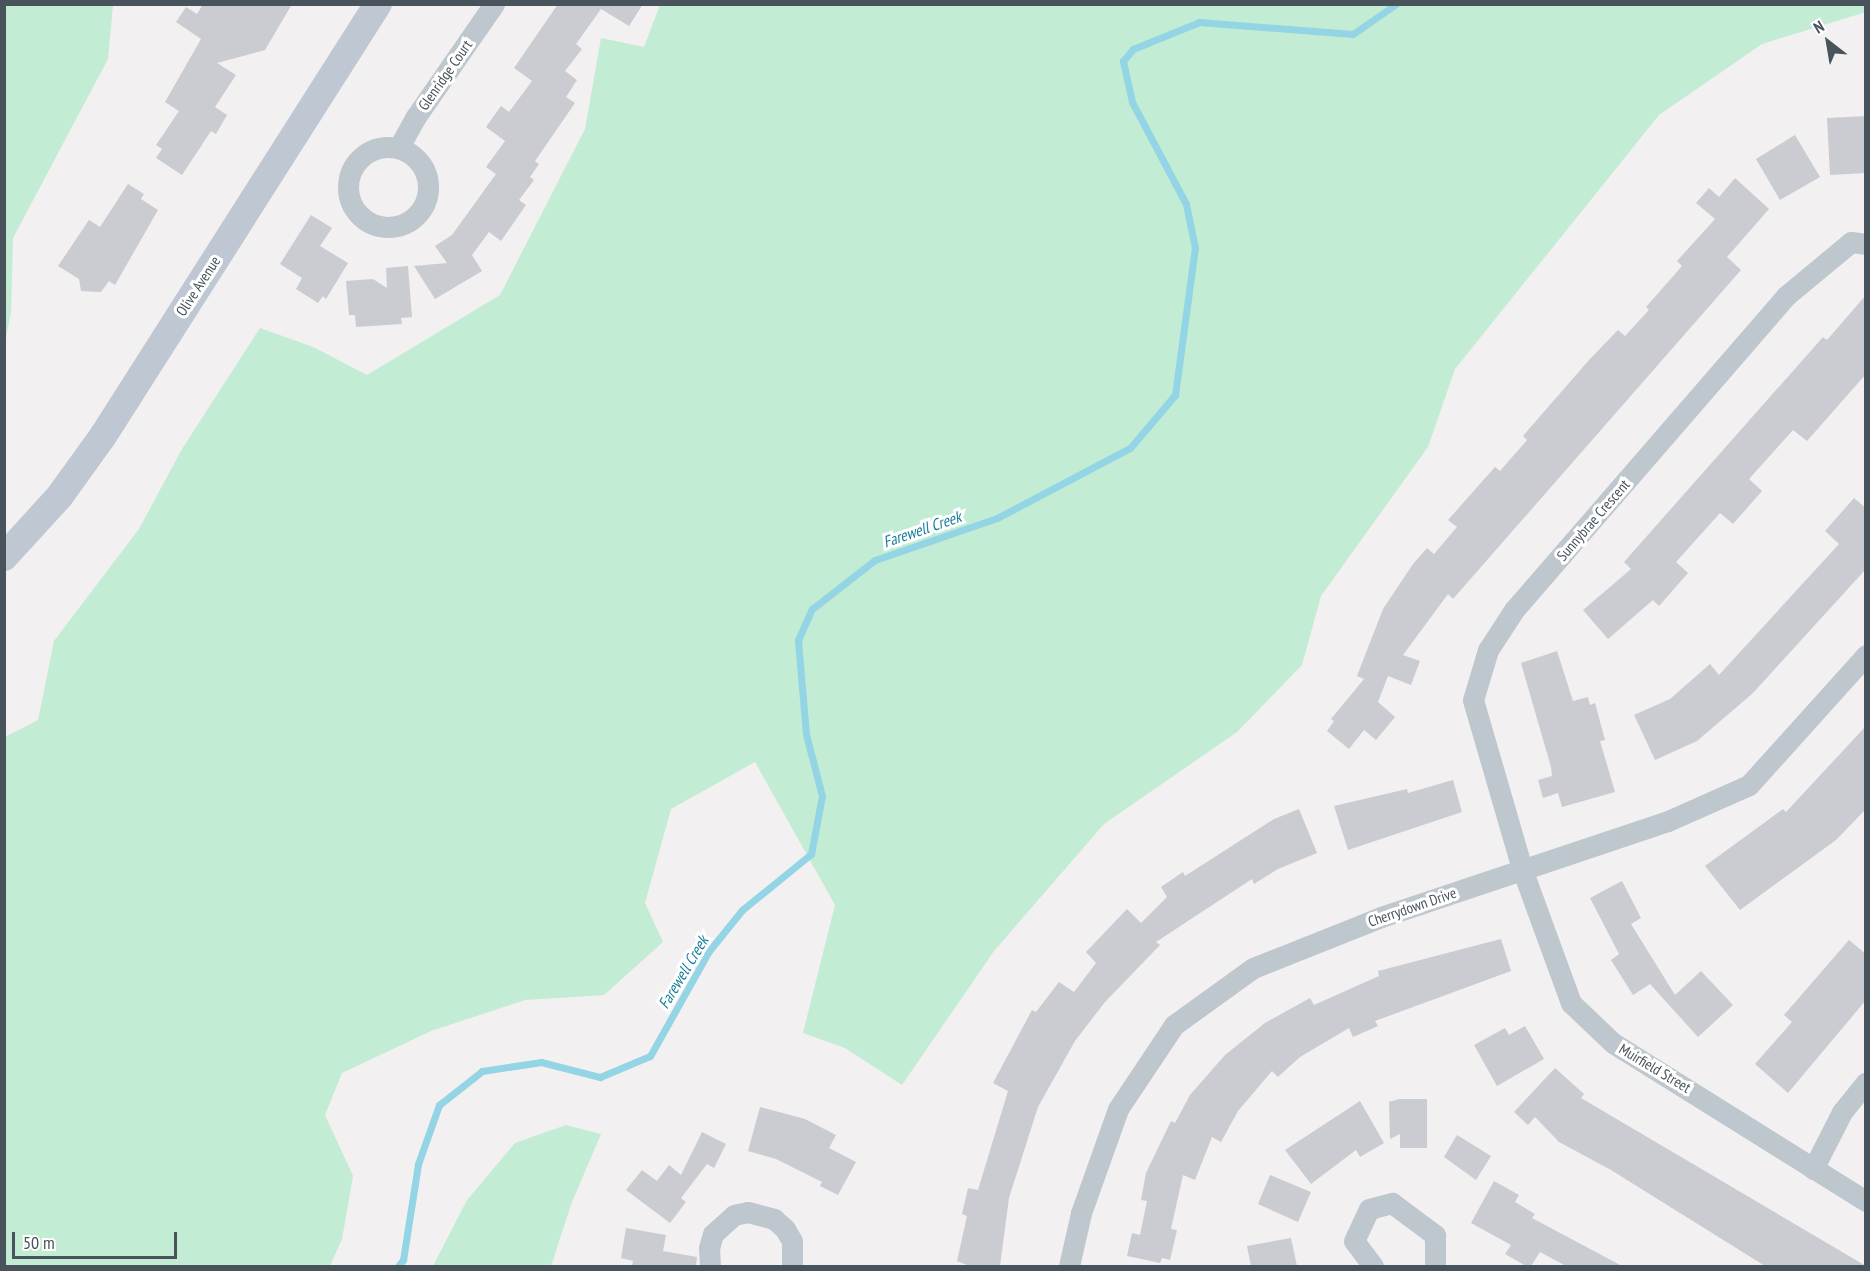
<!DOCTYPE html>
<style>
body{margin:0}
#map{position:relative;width:1870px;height:1271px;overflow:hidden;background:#f2f0f0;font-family:"PT Sans Narrow",sans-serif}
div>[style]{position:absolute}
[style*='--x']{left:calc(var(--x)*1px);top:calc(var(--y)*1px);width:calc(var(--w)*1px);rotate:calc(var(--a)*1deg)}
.green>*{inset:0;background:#c2ecd3}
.stream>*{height:7px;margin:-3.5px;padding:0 3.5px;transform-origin:3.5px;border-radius:3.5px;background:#93d4e5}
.building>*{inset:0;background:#caccd2}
.minor>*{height:21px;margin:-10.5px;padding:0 10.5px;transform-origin:10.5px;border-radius:10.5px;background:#bfc7ce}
.minor>.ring{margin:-10.5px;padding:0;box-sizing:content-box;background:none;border:21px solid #bfc7ce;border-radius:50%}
.secondary>*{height:28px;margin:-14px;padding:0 14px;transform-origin:14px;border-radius:14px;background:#bfc8d2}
span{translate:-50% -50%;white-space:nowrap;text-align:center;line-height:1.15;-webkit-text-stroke:6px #fff;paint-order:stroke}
.street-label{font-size:15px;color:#49535c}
.water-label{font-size:16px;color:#187e9a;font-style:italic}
.frame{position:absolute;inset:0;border:6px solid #49535c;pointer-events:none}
.north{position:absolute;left:1798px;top:12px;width:60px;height:60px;-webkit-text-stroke:4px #fff;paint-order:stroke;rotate:329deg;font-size:16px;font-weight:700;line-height:24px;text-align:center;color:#49535c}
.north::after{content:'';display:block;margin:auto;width:21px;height:27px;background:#49535c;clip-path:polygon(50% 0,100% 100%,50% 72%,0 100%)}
.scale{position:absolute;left:12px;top:1232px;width:165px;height:27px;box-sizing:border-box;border:3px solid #49535c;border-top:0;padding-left:8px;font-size:18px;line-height:21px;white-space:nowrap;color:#49535c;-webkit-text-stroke:4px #fff;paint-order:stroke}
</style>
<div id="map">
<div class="green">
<i style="clip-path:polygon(5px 4px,113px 5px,108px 59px,13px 238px,11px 312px,5px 343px)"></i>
<i style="clip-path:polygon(660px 5px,1865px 4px,1866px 12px,1762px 44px,1659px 115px,1455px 369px,1428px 447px,1321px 596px,1302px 665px,1237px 732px,1104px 824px,994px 951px,902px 1085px,845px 1048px,803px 1033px,835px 905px,755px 762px,671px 809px,645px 903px,663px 942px,604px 995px,525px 1000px,431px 1031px,342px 1073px,325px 1115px,353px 1176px,342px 1239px,330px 1266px,5px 1266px,5px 737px,38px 720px,54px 641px,139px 529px,182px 449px,260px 328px,313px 347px,367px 375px,500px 295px,585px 129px,601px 38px,644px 47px)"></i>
<i style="clip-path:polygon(566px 1125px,601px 1134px,572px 1202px,551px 1266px,433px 1266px,467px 1200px,515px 1143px)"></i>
</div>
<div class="stream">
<i style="--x:398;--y:1266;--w:8;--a:-50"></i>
<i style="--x:403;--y:1260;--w:97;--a:-81.1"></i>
<i style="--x:418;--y:1164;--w:63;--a:-70.4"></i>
<i style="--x:439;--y:1105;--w:55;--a:-38.3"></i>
<i style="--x:482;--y:1071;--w:60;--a:-8.7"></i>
<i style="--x:541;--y:1062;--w:61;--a:14.3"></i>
<i style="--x:600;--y:1077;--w:54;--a:-22.8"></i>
<i style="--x:650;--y:1056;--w:120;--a:-60.7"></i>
<i style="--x:709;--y:951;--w:53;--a:-51.2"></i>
<i style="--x:742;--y:910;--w:89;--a:-39.1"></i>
<i style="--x:811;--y:854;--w:59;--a:-79.3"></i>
<i style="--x:822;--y:796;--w:64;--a:-104.5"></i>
<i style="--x:806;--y:734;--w:94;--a:-94.9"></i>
<i style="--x:798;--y:640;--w:34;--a:-66"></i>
<i style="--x:812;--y:609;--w:80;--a:-37.9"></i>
<i style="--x:875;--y:560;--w:129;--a:-19"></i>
<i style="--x:997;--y:518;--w:150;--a:-27.8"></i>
<i style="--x:1130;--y:448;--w:70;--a:-49.7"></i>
<i style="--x:1175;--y:395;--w:148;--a:-82.3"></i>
<i style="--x:1195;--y:248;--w:45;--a:-101.6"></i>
<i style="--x:1186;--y:204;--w:115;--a:-117.9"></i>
<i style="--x:1132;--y:102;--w:42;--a:-102.4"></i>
<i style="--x:1123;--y:61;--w:16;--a:-50"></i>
<i style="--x:1133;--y:49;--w:71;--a:-22.2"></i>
<i style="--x:1199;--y:22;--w:154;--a:4.5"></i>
<i style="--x:1353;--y:34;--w:52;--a:-34.9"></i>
</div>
<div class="building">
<i style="clip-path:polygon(203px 4px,292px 4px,265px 50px,217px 63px,236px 75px,215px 107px,227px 115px,216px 134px,211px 131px,182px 175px,156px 158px,162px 149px,156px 145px,179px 111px,165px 102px,201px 39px,176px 22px,186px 7px,197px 14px)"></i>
<i style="clip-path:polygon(558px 4px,643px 4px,629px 26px,601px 9px,576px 44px,582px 49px,565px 71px,577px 80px,566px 97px,575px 103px,535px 161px,539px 164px,530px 177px,534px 180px,519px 200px,526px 205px,501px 241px,489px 232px,472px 255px,482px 271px,435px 299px,414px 266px,447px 263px,435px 246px,452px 235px,496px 174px,486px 167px,505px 141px,486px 127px,501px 106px,509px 112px,532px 81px,514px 68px)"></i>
<i style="clip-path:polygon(1866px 116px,1866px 173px,1830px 175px,1827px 118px)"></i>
<i style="clip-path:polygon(1795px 135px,1820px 177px,1780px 200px,1756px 159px)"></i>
<i style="clip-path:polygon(1735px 178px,1769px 209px,1727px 257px,1741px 270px,1453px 599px,1448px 594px,1403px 655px,1420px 661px,1411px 685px,1388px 676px,1378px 702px,1395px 717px,1376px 740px,1364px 730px,1349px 749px,1327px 731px,1334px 721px,1331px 719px,1364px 679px,1357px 676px,1383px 609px,1413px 564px,1427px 548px,1434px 554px,1457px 527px,1448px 520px,1495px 467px,1500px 471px,1527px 440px,1523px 436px,1589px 360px,1618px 330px,1625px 336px,1649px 310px,1646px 307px,1682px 266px,1677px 261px,1715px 219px,1696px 203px,1709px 188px,1719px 197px)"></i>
<i style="clip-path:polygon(128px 184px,144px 194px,141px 199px,158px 210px,115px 285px,109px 281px,101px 292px,81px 291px,79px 279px,58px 266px,89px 220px,100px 227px)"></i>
<i style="clip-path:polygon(311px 215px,332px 228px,320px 246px,348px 263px,326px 299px,323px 296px,318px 303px,296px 289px,302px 278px,280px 264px)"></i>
<i style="clip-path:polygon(408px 266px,412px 317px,401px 318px,402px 324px,356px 327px,355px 315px,349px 315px,346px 281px,373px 279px,387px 288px,386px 268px)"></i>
<i style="clip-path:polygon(1866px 295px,1866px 374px,1807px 441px,1793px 430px,1749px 479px,1762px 491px,1733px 524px,1720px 513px,1676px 562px,1688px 573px,1659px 606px,1653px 600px,1608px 639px,1583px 610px,1631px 569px,1624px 562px,1823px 337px,1827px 340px)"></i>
<i style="clip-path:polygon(1854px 498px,1866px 508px,1866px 569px,1753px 693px,1697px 741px,1655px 760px,1634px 715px,1670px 699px,1710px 664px,1719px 675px,1839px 544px,1825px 531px)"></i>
<i style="clip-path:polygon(1557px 651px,1573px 701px,1588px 697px,1590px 705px,1595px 703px,1605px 740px,1600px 741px,1615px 792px,1562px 807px,1558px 793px,1543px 798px,1538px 780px,1552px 776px,1551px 767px,1521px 663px)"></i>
<i style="clip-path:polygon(1866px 726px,1866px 809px,1836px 840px,1740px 910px,1705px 866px,1783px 809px,1786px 812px)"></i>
<i style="clip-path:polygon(1453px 780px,1462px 812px,1348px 850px,1334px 806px,1407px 789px,1408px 793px)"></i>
<i style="clip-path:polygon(1299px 809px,1317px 853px,1278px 869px,1254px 884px,1252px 879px,1156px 942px,1160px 945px,1105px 1002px,1075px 1041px,1038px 1107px,1009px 1198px,1000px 1266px,969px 1266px,957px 1261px,967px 1216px,962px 1214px,968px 1188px,978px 1190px,1008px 1091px,993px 1083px,1032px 1010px,1036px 1012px,1059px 982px,1074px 992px,1096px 963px,1086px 952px,1127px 909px,1141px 923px,1167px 897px,1161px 887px,1183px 872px,1185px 876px,1274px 819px)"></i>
<i style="clip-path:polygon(1622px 881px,1641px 918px,1631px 924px,1675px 995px,1701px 971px,1733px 1005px,1698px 1037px,1650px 984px,1633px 995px,1611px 960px,1619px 954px,1590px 898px)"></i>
<i style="clip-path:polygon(1501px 939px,1511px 971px,1375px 1021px,1378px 1026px,1353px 1037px,1349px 1028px,1300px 1057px,1278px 1077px,1272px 1071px,1238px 1111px,1221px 1142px,1212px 1137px,1195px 1180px,1183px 1175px,1171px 1229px,1177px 1230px,1170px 1260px,1162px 1258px,1160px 1263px,1127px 1256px,1132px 1233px,1140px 1235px,1147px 1201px,1141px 1200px,1146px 1173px,1171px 1121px,1175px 1123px,1190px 1095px,1225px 1055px,1265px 1023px,1310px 998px,1314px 1005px,1379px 976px,1378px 971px)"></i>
<i style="clip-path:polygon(1849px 940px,1866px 954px,1866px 1000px,1788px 1093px,1755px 1064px,1792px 1022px,1784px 1015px)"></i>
<i style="clip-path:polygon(1525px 1026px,1544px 1059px,1497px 1086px,1474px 1045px,1505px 1028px,1509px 1035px)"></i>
<i style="clip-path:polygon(1555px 1068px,1584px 1094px,1581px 1098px,1866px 1266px,1765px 1266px,1611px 1170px,1559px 1142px,1535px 1117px,1528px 1125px,1514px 1112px)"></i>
<i style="clip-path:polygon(1399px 1099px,1427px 1099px,1427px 1148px,1400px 1148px,1400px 1134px,1390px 1139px,1389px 1102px)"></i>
<i style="clip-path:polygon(1360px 1101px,1384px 1143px,1360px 1157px,1356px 1150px,1311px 1184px,1285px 1150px)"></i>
<i style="clip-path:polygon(760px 1107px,805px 1119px,836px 1135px,829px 1148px,856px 1162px,838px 1195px,820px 1186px,822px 1182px,776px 1159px,748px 1151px)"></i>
<i style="clip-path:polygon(702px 1132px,726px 1144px,714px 1168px,707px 1164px,681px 1198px,686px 1202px,670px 1223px,626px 1190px,642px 1170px,657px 1181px,669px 1165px,681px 1175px)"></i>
<i style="clip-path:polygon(1457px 1135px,1491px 1156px,1476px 1180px,1444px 1157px)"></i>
<i style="clip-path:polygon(1270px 1175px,1311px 1192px,1298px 1222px,1258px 1204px)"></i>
<i style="clip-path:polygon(1494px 1181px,1519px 1195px,1515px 1202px,1535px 1214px,1532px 1218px,1622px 1266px,1566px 1266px,1540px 1252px,1531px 1266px,1526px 1266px,1505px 1254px,1511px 1245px,1471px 1223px)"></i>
<i style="clip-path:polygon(626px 1228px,666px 1235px,663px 1251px,697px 1257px,696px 1266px,632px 1266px,633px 1261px,621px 1258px)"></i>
<i style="clip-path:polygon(1291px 1238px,1297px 1266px,1251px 1266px,1247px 1246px)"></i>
</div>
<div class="minor">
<i class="ring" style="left:348px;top:147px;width:59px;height:59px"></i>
<i style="--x:399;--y:147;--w:33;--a:-61"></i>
<i style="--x:415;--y:118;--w:139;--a:-55.3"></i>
<i style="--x:1866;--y:244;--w:15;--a:-172"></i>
<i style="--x:1851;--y:242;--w:85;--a:140.3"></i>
<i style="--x:1786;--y:296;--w:415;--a:130.9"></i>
<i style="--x:1514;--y:610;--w:48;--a:123"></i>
<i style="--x:1488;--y:650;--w:52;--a:106.7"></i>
<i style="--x:1473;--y:700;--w:176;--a:73.8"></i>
<i style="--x:1522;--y:869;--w:143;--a:69.9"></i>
<i style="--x:1571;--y:1003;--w:58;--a:43.6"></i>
<i style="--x:1613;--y:1043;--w:298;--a:32"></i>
<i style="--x:1813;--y:1169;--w:64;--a:-63"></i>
<i style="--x:1842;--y:1112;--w:38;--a:-51"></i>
<i style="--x:710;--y:1266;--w:18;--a:-93"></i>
<i style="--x:709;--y:1248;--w:15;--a:-74"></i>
<i style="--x:713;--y:1234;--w:28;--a:-42"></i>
<i style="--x:734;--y:1215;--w:14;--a:-12"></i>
<i style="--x:748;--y:1212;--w:27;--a:15"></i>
<i style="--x:774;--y:1219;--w:15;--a:42"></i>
<i style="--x:785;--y:1229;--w:14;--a:60"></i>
<i style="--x:792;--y:1241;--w:25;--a:90"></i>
<i style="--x:1069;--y:1266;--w:54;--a:-77.2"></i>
<i style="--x:1081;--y:1213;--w:110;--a:-70.4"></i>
<i style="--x:1118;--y:1109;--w:101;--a:-56.3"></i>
<i style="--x:1174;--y:1025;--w:97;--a:-35.8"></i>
<i style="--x:1253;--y:968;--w:138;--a:-21.7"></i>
<i style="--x:1381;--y:917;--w:303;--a:-18.5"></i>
<i style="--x:1668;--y:821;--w:89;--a:-24"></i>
<i style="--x:1749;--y:785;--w:175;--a:-48"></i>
<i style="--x:1373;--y:1266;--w:31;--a:-127"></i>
<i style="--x:1354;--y:1241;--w:35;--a:-65"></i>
<i style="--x:1369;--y:1209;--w:24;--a:-15"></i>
<i style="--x:1392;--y:1203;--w:54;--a:36.7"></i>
<i style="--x:1435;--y:1235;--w:31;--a:90"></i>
</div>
<div class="secondary">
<i style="--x:4;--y:557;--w:81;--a:-47.5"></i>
<i style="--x:59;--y:497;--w:75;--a:-54.2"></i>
<i style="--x:103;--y:436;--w:512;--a:-57.52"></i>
</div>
<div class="street-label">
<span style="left:445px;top:75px;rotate:-55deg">Glenridge Court</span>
<span style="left:198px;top:286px;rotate:-57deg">Olive Avenue</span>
<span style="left:1593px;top:520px;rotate:-49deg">Sunnybrae Crescent</span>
<span style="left:1412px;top:907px;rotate:-19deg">Cherrydown Drive</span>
<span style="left:1655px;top:1068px;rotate:31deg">Muirfield Street</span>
</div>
<div class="water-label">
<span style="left:922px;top:529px;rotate:-19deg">Farewell Creek</span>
<span style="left:683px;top:972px;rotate:-59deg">Farewell Creek</span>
</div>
<div class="frame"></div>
<div class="north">N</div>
<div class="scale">50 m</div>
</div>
